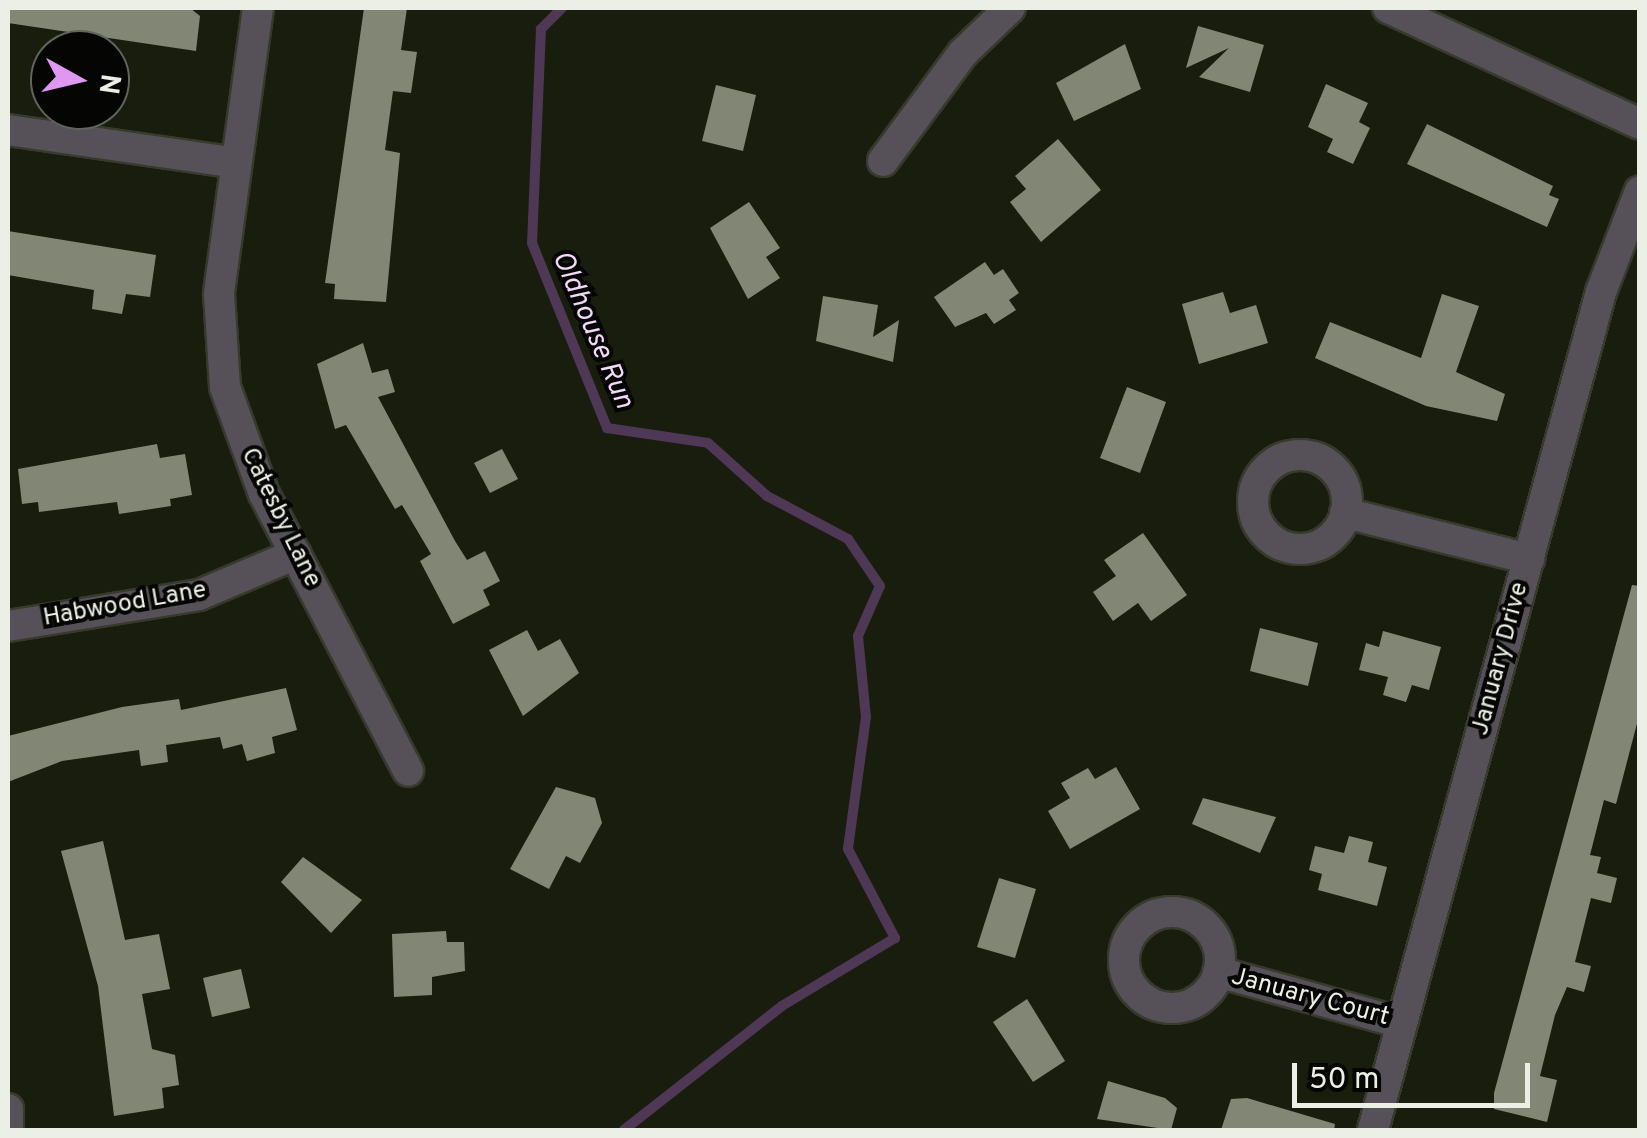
<!DOCTYPE html>
<style>
body{margin:0}
#map{position:relative;width:1647px;height:1138px;overflow:hidden;background:#191d0e;font-family:Overpass,sans-serif}
div>[style]{position:absolute}
[style*='--x']{left:calc(var(--x)*1px);top:calc(var(--y)*1px);width:calc(var(--w)*1px);rotate:calc(var(--a)*1deg)}
.stream>*{height:10px;margin:-5px;padding:0 5px;transform-origin:5px;border-radius:5px;background:#4f3756}
.building>*{inset:0;background:#818774}
.roads{filter:drop-shadow(2px 0 #373a2c) drop-shadow(-2px 0 #373a2c) drop-shadow(0 2px #373a2c) drop-shadow(0 -2px #373a2c)}
.minor>*{height:30px;margin:-15px;padding:0 15px;transform-origin:15px;border-radius:15px;background:#565158}
.minor>.ring{margin:-15px;padding:0;box-sizing:content-box;background:none;border:30px solid #565158;border-radius:50%}
span{translate:-50% -50%;white-space:nowrap;text-align:center;line-height:1.15;-webkit-text-stroke:8px #050603;paint-order:stroke}
.street-label{font-size:25px;color:#ecefe5}
.water-label{font-size:28px;color:#f3d8fa;font-style:italic}
.frame{position:absolute;inset:0;border:10px solid #ecefe5;pointer-events:none}
.north{position:absolute;left:30px;top:30px;width:100px;height:100px;box-sizing:border-box;background:#050603;border:2px solid #61635d;border-radius:50%;rotate:98deg;font-size:28px;font-weight:700;line-height:40px;text-align:center;color:#ecefe5}
.north::after{content:'';display:block;margin:auto;width:35px;height:45px;background:#df98f2;clip-path:polygon(50% 0,100% 100%,50% 72%,0 100%)}
.scale{position:absolute;left:1292px;top:1063px;width:238px;height:45px;box-sizing:border-box;border:5px solid #ecefe5;border-top:0;padding-left:12px;font-size:30px;line-height:35px;white-space:nowrap;color:#ecefe5;-webkit-text-stroke:8px #050603;paint-order:stroke}
</style>
<div id="map">
<div class="stream">
<i style="--x:562;--y:8;--w:30;--a:135"></i>
<i style="--x:541;--y:29;--w:214;--a:92.4"></i>
<i style="--x:532;--y:243;--w:200;--a:67.9"></i>
<i style="--x:607;--y:428;--w:102;--a:8.4"></i>
<i style="--x:708;--y:443;--w:79;--a:41.9"></i>
<i style="--x:767;--y:496;--w:92;--a:28"></i>
<i style="--x:848;--y:539;--w:57;--a:55.8"></i>
<i style="--x:880;--y:586;--w:55;--a:113.7"></i>
<i style="--x:858;--y:636;--w:81;--a:84.4"></i>
<i style="--x:866;--y:717;--w:133;--a:97.8"></i>
<i style="--x:848;--y:849;--w:101;--a:62.2"></i>
<i style="--x:895;--y:938;--w:132;--a:149"></i>
<i style="--x:782;--y:1006;--w:201;--a:141.9"></i>
</div>
<div class="building">
<i style="clip-path:polygon(8px 8px,190px 8px,200px 16px,196px 51px,8px 23px)"></i>
<i style="clip-path:polygon(364px 8px,407px 8px,401px 50px,417px 52px,411px 93px,393px 91px,385px 150px,400px 153px,386px 302px,334px 299px,335px 284px,325px 283px)"></i>
<i style="clip-path:polygon(1198px 26px,1264px 45px,1250px 92px,1199px 77px,1229px 48px,1186px 68px)"></i>
<i style="clip-path:polygon(1125px 44px,1141px 89px,1074px 121px,1056px 83px)"></i>
<i style="clip-path:polygon(1326px 84px,1368px 103px,1359px 122px,1370px 128px,1353px 164px,1327px 152px,1333px 139px,1308px 127px)"></i>
<i style="clip-path:polygon(716px 85px,756px 95px,743px 151px,702px 141px)"></i>
<i style="clip-path:polygon(1427px 124px,1553px 186px,1549px 195px,1559px 199px,1547px 227px,1407px 164px)"></i>
<i style="clip-path:polygon(1058px 139px,1101px 190px,1041px 242px,1010px 202px,1026px 189px,1015px 176px)"></i>
<i style="clip-path:polygon(749px 202px,780px 248px,766px 257px,780px 278px,748px 299px,710px 228px)"></i>
<i style="clip-path:polygon(8px 231px,156px 255px,150px 297px,126px 294px,122px 314px,92px 309px,94px 290px,8px 275px)"></i>
<i style="clip-path:polygon(985px 262px,994px 275px,1003px 269px,1019px 293px,1009px 300px,1016px 310px,994px 324px,986px 313px,955px 327px,934px 297px)"></i>
<i style="clip-path:polygon(1223px 292px,1230px 313px,1256px 305px,1268px 343px,1199px 364px,1182px 304px)"></i>
<i style="clip-path:polygon(1442px 294px,1479px 306px,1456px 372px,1505px 394px,1497px 421px,1426px 406px,1315px 358px,1330px 322px,1421px 358px)"></i>
<i style="clip-path:polygon(823px 296px,878px 305px,873px 337px,899px 320px,893px 362px,816px 341px)"></i>
<i style="clip-path:polygon(363px 343px,372px 373px,388px 369px,395px 392px,378px 397px,455px 541px,467px 560px,485px 551px,500px 581px,483px 590px,490px 605px,453px 624px,420px 561px,431px 554px,402px 505px,395px 509px,346px 425px,335px 429px,317px 364px)"></i>
<i style="clip-path:polygon(1127px 387px,1166px 402px,1140px 473px,1100px 458px)"></i>
<i style="clip-path:polygon(157px 444px,160px 458px,185px 454px,192px 495px,170px 499px,171px 506px,119px 514px,117px 502px,39px 512px,38px 502px,22px 504px,18px 469px)"></i>
<i style="clip-path:polygon(502px 449px,518px 479px,490px 493px,474px 463px)"></i>
<i style="clip-path:polygon(1143px 533px,1187px 595px,1151px 621px,1138px 603px,1113px 621px,1093px 592px,1116px 576px,1104px 560px)"></i>
<i style="clip-path:polygon(1632px 585px,1640px 586px,1640px 712px,1616px 804px,1604px 800px,1590px 855px,1601px 857px,1597px 873px,1617px 878px,1611px 903px,1591px 898px,1575px 962px,1591px 966px,1584px 992px,1567px 987px,1555px 1015px,1540px 1076px,1557px 1080px,1547px 1122px,1494px 1109px,1494px 1093px)"></i>
<i style="clip-path:polygon(1260px 628px,1318px 643px,1308px 686px,1250px 671px)"></i>
<i style="clip-path:polygon(527px 630px,538px 651px,560px 639px,579px 673px,523px 716px,489px 650px)"></i>
<i style="clip-path:polygon(1383px 631px,1441px 647px,1429px 690px,1412px 685px,1406px 702px,1383px 695px,1388px 677px,1359px 670px,1366px 643px,1379px 647px)"></i>
<i style="clip-path:polygon(286px 688px,297px 730px,272px 737px,275px 753px,247px 761px,242px 744px,223px 749px,220px 737px,166px 745px,168px 762px,141px 766px,139px 750px,62px 761px,8px 782px,8px 736px,122px 707px,179px 699px,181px 710px)"></i>
<i style="clip-path:polygon(1116px 767px,1140px 809px,1070px 849px,1048px 811px,1070px 798px,1061px 783px,1088px 768px,1095px 779px)"></i>
<i style="clip-path:polygon(556px 787px,595px 798px,602px 823px,580px 863px,566px 856px,549px 889px,510px 869px)"></i>
<i style="clip-path:polygon(1203px 798px,1276px 817px,1260px 853px,1192px 824px)"></i>
<i style="clip-path:polygon(1349px 836px,1373px 842px,1368px 862px,1387px 867px,1377px 906px,1318px 890px,1322px 874px,1309px 870px,1315px 846px,1344px 853px)"></i>
<i style="clip-path:polygon(103px 841px,125px 940px,159px 934px,170px 989px,142px 994px,152px 1049px,175px 1055px,179px 1085px,162px 1088px,164px 1108px,114px 1116px,98px 986px,61px 851px)"></i>
<i style="clip-path:polygon(303px 857px,362px 900px,331px 933px,281px 882px)"></i>
<i style="clip-path:polygon(999px 878px,1036px 889px,1015px 958px,977px 947px)"></i>
<i style="clip-path:polygon(446px 931px,447px 942px,464px 942px,465px 971px,432px 977px,432px 995px,394px 997px,392px 934px)"></i>
<i style="clip-path:polygon(241px 969px,250px 1008px,212px 1017px,203px 978px)"></i>
<i style="clip-path:polygon(1027px 999px,1065px 1061px,1033px 1082px,993px 1022px)"></i>
<i style="clip-path:polygon(1108px 1081px,1165px 1098px,1177px 1108px,1171px 1130px,1097px 1119px)"></i>
<i style="clip-path:polygon(1247px 1098px,1335px 1124px,1334px 1130px,1221px 1130px,1231px 1099px)"></i>
</div>
<div class="roads">
<div class="minor">
<i style="--x:258;--y:8;--w:289;--a:97.8"></i>
<i style="--x:219;--y:294;--w:93;--a:86.3"></i>
<i style="--x:225;--y:387;--w:114;--a:70"></i>
<i style="--x:264;--y:494;--w:312;--a:62.5"></i>
<i style="--x:1388;--y:8;--w:277;--a:24.7"></i>
<i style="--x:8;--y:130;--w:230;--a:8.2"></i>
<i style="--x:883;--y:161;--w:134;--a:-53.5"></i>
<i style="--x:963;--y:53;--w:65;--a:-43.8"></i>
<i class="ring" style="left:1253px;top:455px;width:64px;height:64px"></i>
<i style="--x:1345;--y:513;--w:190;--a:14"></i>
<i style="--x:8;--y:626;--w:193;--a:-9.2"></i>
<i style="--x:199;--y:595;--w:105;--a:-22.9"></i>
<i class="ring" style="left:1124px;top:912px;width:66px;height:66px"></i>
<i style="--x:1218;--y:972;--w:191;--a:15.5"></i>
<i style="--x:8;--y:1109;--w:21;--a:90"></i>
<i style="--x:1373;--y:1130;--w:868;--a:-74.78"></i>
<i style="--x:1601;--y:292;--w:108;--a:-68.9"></i>
</div>
</div>
<div class="street-label">
<span style="left:280px;top:518px;rotate:64deg">Catesby Lane</span>
<span style="left:125px;top:605px;rotate:-10deg">Habwood Lane</span>
<span style="left:1501px;top:659px;rotate:-75deg">January Drive</span>
<span style="left:1310px;top:998px;rotate:15deg">January Court</span>
</div>
<div class="water-label">
<span style="left:592px;top:330px;rotate:67deg">Oldhouse Run</span>
</div>
<div class="frame"></div>
<div class="north">N</div>
<div class="scale">50 m</div>
</div>
